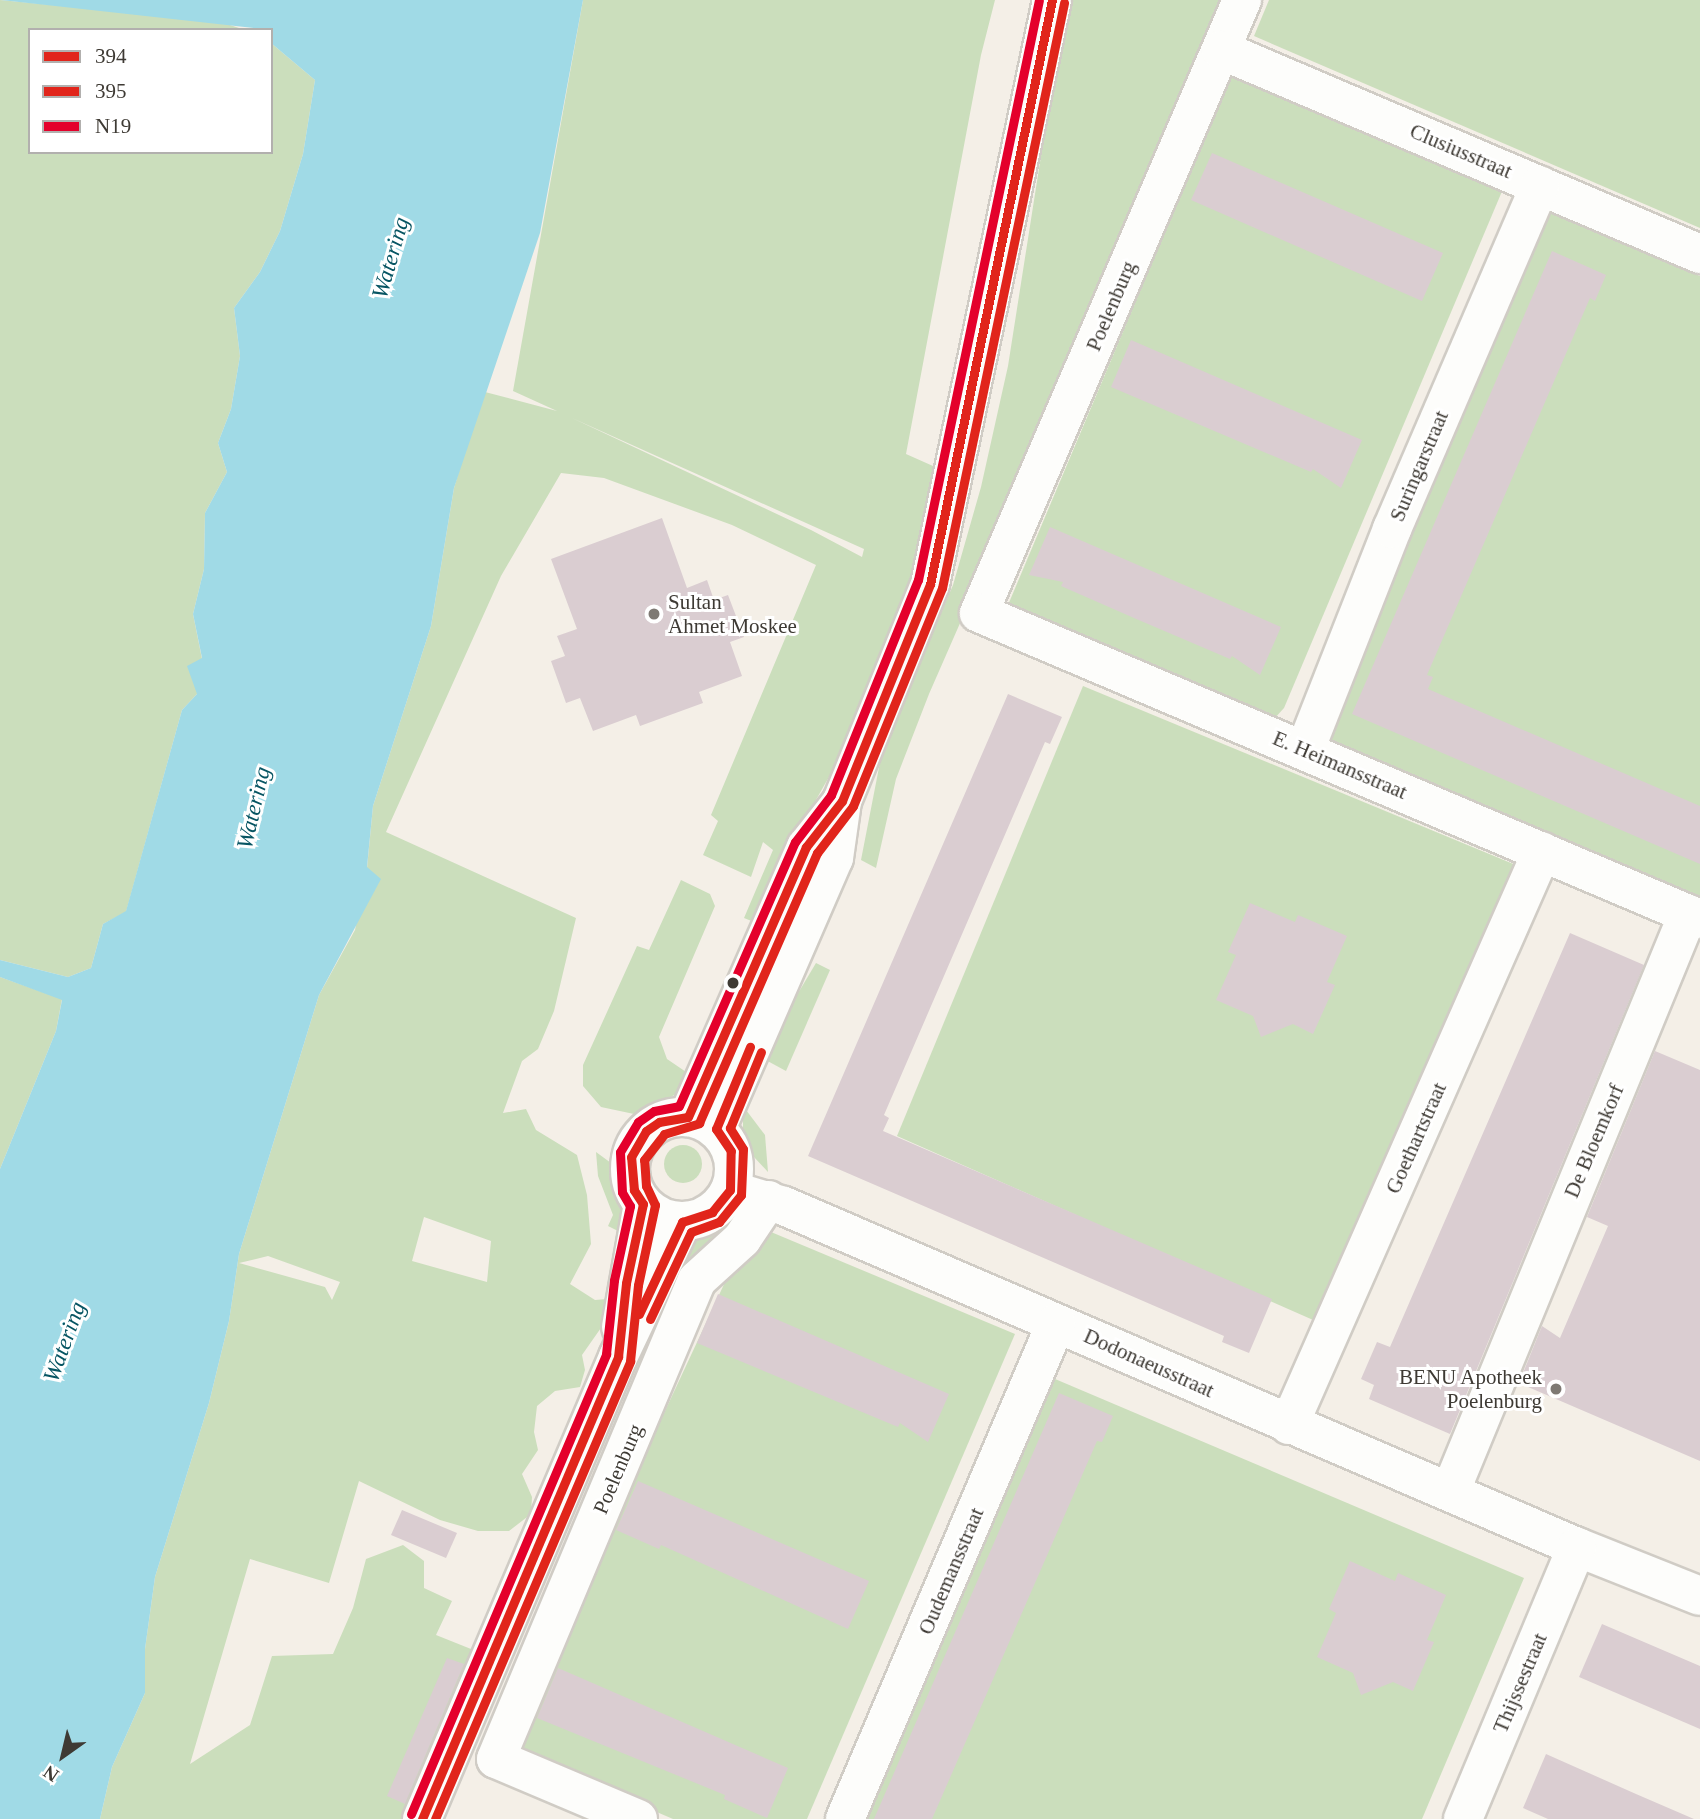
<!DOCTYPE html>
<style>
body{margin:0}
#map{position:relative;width:1700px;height:1819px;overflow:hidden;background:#f4efe7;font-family:"Times New Roman",serif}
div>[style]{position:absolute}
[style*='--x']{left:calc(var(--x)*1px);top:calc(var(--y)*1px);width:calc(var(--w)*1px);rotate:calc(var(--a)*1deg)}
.green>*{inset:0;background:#cbdebc}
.round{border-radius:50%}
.water>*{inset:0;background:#a0dae6}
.building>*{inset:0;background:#dacdd1}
.roads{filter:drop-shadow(2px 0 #d0ccc5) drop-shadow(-2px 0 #d0ccc5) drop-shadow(0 2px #d0ccc5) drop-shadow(0 -2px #d0ccc5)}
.minor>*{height:38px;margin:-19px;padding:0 19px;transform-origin:19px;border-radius:19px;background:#fdfdfb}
.minor>.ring{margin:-19px;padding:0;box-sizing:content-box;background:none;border:38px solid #fdfdfb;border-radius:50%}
.bus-1>*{height:9px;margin:-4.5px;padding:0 4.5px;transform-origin:4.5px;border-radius:4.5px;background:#e1251b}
.bus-2>*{height:9px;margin:-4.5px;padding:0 4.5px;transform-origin:4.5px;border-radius:4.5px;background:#e1251b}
.bus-3>*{height:9px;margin:-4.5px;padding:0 4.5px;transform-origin:4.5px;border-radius:4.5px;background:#e4002b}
.dots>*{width:19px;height:19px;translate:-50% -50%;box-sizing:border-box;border:4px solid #fff;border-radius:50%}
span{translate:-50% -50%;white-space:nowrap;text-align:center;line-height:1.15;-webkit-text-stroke:6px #fff;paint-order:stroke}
.street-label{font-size:21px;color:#3e3a34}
.poi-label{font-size:21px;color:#3e3a34}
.left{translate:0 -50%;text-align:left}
.right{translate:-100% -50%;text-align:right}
.water-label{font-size:23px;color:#075563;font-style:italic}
.legend{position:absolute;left:28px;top:28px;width:245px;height:126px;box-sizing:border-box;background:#fff;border:2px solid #b2b0ae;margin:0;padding:9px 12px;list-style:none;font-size:21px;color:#3e3a34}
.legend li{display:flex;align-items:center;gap:14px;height:35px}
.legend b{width:35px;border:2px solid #b2b0ae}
.north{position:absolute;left:28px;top:1721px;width:70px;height:70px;-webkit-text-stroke:5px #fff;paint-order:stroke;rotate:214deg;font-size:19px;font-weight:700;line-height:28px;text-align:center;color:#3e3a34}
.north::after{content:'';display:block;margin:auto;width:24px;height:32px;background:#3e3a34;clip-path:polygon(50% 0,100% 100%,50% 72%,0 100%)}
</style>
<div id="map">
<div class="green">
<i style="clip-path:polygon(0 0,218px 21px,245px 30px,30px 30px,30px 152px,271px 152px,271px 43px,315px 80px,303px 154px,280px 231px,260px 272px,234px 308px,240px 356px,231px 409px,218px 443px,227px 472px,205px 513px,204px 569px,193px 614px,202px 659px,197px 694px,182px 710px,126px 912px,103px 924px,91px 968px,68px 977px,0 960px)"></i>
<i style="clip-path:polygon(evenodd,583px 0,995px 0,981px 55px,906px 454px,933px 466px,943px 479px,904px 604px,838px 761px,804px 821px,759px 924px,744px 918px,773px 850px,763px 842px,751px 877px,703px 855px,718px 821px,711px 815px,816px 565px,732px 525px,604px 478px,561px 473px,501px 576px,386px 832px,576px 918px,554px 1011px,538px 1049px,522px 1061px,503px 1113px,526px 1109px,536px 1130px,577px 1155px,587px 1195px,591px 1244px,570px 1284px,595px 1300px,607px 1299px,603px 1325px,582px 1355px,585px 1370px,580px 1387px,555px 1391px,537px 1406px,534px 1432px,538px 1450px,522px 1474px,532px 1497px,531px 1514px,509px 1531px,478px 1531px,440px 1520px,359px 1481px,329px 1583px,250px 1559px,190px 1764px,250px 1725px,272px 1656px,333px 1654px,353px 1608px,366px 1559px,403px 1545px,424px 1561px,424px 1588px,452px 1601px,436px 1635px,496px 1659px,428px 1819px,100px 1819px,112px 1767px,145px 1693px,145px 1649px,155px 1577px,209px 1403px,229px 1321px,239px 1254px,319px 995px,355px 930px,367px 868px,373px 806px,431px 626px,454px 488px,470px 435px,485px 392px,557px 411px,513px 391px,583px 0,572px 418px,864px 549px,862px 557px,811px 530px,572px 418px,583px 0,424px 1217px,491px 1241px,487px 1282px,412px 1261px,424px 1217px,583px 0,268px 1256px,340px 1282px,332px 1300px,325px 1287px,239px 1263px,268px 1256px)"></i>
<i style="clip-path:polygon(1072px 0,1233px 0,929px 694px,896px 779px,876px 868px,861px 860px,882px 752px,953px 585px,981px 487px,1008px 366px,1046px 124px)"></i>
<i style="clip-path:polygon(1269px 0,1700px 0,1700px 228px,1254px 36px)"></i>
<i style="clip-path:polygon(1231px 75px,1503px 189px,1284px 708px,1274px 719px,1008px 605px)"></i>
<i style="clip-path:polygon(1545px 210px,1700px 276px,1700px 900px,1325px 742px)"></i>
<i style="clip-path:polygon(1083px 686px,1523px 868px,1329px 1327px,897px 1136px)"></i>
<i style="clip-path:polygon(681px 880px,710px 894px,715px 906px,659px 1037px,667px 1059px,692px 1076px,681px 1091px,647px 1111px,634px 1114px,601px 1107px,583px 1086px,583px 1065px,637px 946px,649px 950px)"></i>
<i style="clip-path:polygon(816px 963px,830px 970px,786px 1071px,760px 1057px)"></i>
<i style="clip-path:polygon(0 977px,62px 999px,56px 1031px,0 1169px)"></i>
<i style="clip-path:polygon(743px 1106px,765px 1135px,768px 1172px,753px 1156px,743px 1132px)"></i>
<i class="round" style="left:664px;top:1145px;width:38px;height:38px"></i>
<i style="clip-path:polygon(596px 1152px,611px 1163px,624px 1188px,622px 1233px,608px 1226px,613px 1215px,598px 1176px)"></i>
<i style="clip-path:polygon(734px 1224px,696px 1265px,678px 1255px,698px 1231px)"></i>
<i style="clip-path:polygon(771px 1232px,1015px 1334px,807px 1819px,673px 1819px,508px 1748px,726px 1280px)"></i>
<i style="clip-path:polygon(1048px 1376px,1524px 1578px,1422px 1819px,861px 1819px)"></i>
</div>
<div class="water">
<i style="clip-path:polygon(1px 0,583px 0,540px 233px,454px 488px,431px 626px,373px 806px,367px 867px,381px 879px,319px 995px,239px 1254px,229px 1321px,209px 1403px,155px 1577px,145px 1649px,145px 1693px,112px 1767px,100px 1819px,0 1819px,0 1169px,56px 1031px,62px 1000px,0 977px,0 960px,68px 977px,91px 968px,103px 924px,126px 911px,182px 710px,197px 694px,187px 666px,202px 658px,193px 614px,204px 569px,205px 513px,227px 472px,218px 443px,231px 409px,240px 356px,234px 308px,260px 272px,280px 231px,303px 154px,315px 80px,271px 43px,271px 30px)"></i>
</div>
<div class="building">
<i style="clip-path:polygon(1212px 153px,1443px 253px,1422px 301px,1191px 200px)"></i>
<i style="clip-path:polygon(1552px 251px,1606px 275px,1595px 301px,1590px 298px,1427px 675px,1433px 677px,1428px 689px,1700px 806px,1700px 864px,1352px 714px)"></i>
<i style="clip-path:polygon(1131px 340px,1362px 440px,1341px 488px,1313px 469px,1311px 472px,1111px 387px)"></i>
<i style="clip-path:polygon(662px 518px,687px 588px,707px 580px,714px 600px,728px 595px,744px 637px,730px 642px,742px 676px,699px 692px,703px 703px,640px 726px,636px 715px,593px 731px,580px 698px,566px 703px,551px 661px,565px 656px,557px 636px,577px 629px,551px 559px)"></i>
<i style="clip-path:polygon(1050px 527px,1281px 627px,1260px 675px,1232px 656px,1230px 659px,1134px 618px,1061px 586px,1063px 582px,1029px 575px)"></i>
<i style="clip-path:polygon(1008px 694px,1062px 717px,1050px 744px,1045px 742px,884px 1115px,889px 1118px,883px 1131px,1272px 1299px,1249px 1353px,1222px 1342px,1224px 1336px,808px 1156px)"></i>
<i style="clip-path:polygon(1250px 903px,1295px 922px,1298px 915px,1347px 936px,1327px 982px,1335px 985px,1313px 1034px,1293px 1024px,1261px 1037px,1253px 1016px,1216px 1000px,1236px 955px,1228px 952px)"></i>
<i style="clip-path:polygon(1570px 933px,1644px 965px,1450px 1434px,1369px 1399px,1374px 1385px,1361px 1379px,1377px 1342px,1390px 1347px)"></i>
<i style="clip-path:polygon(1655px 1051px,1700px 1070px,1700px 1461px,1519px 1383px,1542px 1326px,1560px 1338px,1608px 1226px,1587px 1217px)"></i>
<i style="clip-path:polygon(718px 1294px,949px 1394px,928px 1442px,900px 1423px,898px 1427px,697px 1343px)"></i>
<i style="clip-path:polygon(1059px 1393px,1113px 1416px,1102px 1442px,1097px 1441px,932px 1819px,874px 1819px)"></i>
<i style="clip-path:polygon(638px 1481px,869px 1581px,848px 1629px,661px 1545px,659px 1549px,616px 1530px)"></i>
<i style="clip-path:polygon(402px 1510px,457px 1533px,446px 1558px,391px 1535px)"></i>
<i style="clip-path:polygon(1350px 1561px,1395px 1581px,1398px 1573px,1446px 1595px,1427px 1640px,1434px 1642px,1413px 1691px,1393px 1682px,1361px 1695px,1353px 1673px,1317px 1657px,1336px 1613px,1329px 1609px)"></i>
<i style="clip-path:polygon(1602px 1624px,1700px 1666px,1700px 1729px,1579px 1677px)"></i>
<i style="clip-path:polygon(447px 1658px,464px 1664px,405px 1804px,387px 1796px)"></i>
<i style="clip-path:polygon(558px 1668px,788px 1768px,767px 1818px,724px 1799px,725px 1795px,537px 1718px)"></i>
<i style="clip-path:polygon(1546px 1754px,1636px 1794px,1694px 1819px,1548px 1819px,1523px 1808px)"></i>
</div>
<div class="roads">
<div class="minor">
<i style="--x:1242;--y:0;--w:667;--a:113.22"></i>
<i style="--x:979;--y:613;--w:783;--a:23"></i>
<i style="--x:1221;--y:50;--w:521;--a:23.07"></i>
<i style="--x:1305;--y:750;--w:238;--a:-68.5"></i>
<i style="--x:1392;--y:529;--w:374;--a:-66.7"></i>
<i class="ring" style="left:630px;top:1117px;width:66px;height:66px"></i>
<i style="--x:688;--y:1117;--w:295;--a:-66.4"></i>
<i style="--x:806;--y:847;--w:56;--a:-51.5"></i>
<i style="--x:716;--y:1129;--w:296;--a:-66.5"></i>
<i style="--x:834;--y:858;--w:58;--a:-82"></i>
<i style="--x:842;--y:801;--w:234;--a:-67.9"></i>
<i style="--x:930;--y:584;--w:597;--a:-78.2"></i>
<i style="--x:730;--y:1190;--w:56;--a:16.5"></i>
<i style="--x:784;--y:1206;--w:863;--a:23.27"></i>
<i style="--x:1577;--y:1547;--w:132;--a:21.7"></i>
<i style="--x:621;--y:1327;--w:125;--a:-79.9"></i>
<i style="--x:1289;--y:1425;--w:627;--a:-66.21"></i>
<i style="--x:1451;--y:1490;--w:623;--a:-67.63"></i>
<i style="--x:422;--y:1819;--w:502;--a:-67.01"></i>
<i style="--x:618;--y:1357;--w:149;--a:-64.6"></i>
<i style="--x:638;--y:1819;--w:154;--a:-157.1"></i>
<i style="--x:496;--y:1759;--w:519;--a:-67.24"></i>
<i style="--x:697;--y:1280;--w:61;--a:-42.3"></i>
<i style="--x:742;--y:1239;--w:47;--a:-56.3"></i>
<i style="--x:845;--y:1819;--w:539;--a:-66.95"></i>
<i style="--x:1463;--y:1819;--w:295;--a:-67.3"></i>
</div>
</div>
<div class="bus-1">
<i style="--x:639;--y:1314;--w:102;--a:-64.9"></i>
<i style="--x:682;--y:1222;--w:32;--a:-18"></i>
<i style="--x:712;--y:1212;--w:28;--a:-51"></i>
<i style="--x:730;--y:1190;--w:39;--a:-89"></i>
<i style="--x:731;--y:1151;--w:27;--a:-124"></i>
<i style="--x:716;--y:1129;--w:89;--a:-67.5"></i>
<i style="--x:422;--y:1819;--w:502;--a:-67.01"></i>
<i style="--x:618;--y:1357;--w:74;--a:-83.8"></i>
<i style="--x:626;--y:1283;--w:81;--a:-77.9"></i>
<i style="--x:643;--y:1204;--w:17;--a:-123"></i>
<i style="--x:634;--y:1190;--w:33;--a:-95"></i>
<i style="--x:631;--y:1157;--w:30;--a:-60"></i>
<i style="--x:646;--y:1131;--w:16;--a:-35"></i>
<i style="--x:659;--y:1122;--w:29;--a:-10"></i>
<i style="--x:688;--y:1117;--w:295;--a:-66.4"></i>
<i style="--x:806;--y:847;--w:58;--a:-52"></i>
<i style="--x:842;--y:801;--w:234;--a:-67.9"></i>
<i style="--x:930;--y:584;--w:597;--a:-78.2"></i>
</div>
<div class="bus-2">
<i style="--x:650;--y:1319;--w:96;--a:-64.8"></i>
<i style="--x:691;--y:1232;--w:30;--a:-20"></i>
<i style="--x:719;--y:1222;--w:35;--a:-51"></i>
<i style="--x:741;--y:1195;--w:46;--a:-87.5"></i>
<i style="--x:743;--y:1149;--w:25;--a:-122"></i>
<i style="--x:730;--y:1128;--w:82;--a:-67.8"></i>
<i style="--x:435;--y:1819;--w:498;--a:-66.9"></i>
<i style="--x:630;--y:1361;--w:76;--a:-84"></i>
<i style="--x:638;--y:1285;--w:82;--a:-78"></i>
<i style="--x:655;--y:1205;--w:21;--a:-115"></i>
<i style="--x:646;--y:1186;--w:26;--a:-94"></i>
<i style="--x:644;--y:1160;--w:33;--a:-52"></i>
<i style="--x:664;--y:1134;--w:37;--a:-17"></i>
<i style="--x:699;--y:1123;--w:295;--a:-66.4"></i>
<i style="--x:817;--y:853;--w:59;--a:-52.5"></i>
<i style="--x:853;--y:806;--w:235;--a:-67.8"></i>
<i style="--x:942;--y:588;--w:598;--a:-78.22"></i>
</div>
<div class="bus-3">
<i style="--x:411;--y:1814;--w:500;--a:-67"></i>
<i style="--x:606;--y:1354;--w:74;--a:-83.8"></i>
<i style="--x:614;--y:1280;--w:76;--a:-77.8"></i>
<i style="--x:630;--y:1206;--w:16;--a:-120"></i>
<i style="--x:622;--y:1192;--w:40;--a:-92.9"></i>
<i style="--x:620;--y:1152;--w:35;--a:-59"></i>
<i style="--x:638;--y:1122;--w:19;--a:-35"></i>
<i style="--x:654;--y:1111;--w:25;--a:-11"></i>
<i style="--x:679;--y:1106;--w:288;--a:-66.3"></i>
<i style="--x:795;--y:842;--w:59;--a:-52.5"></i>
<i style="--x:831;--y:795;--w:232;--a:-68"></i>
<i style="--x:918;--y:580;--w:592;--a:-78.22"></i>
</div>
<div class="dots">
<i style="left:654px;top:614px;background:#7e7973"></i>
<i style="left:733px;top:983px;background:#3e3a34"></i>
<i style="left:1556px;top:1389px;background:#7e7973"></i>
</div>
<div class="street-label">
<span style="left:1461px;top:151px;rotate:23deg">Clusiusstraat</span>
<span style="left:1111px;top:306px;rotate:-67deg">Poelenburg</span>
<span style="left:1419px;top:466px;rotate:-67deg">Suringarstraat</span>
<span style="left:1340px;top:765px;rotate:23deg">E. Heimansstraat</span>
<span style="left:1416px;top:1138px;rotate:-66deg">Goethartstraat</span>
<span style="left:1594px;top:1141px;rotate:-67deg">De Bloemkorf</span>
<span style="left:1149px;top:1363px;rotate:24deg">Dodonaeusstraat</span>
<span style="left:618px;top:1469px;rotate:-67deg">Poelenburg</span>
<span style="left:951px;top:1571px;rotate:-67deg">Oudemansstraat</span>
<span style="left:1520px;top:1683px;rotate:-67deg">Thijssestraat</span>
</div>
<div class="poi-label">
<span class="left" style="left:668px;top:614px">Sultan<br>Ahmet Moskee</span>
<span class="right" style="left:1542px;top:1389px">BENU Apotheek<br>Poelenburg</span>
</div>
<div class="water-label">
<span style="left:391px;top:258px;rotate:-74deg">Watering</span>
<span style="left:254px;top:808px;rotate:-77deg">Watering</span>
<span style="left:65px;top:1342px;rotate:-70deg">Watering</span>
</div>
<ul class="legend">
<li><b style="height:9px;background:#e1251b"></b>394</li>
<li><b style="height:9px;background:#e1251b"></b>395</li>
<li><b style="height:9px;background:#e4002b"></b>N19</li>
</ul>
<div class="north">N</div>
</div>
